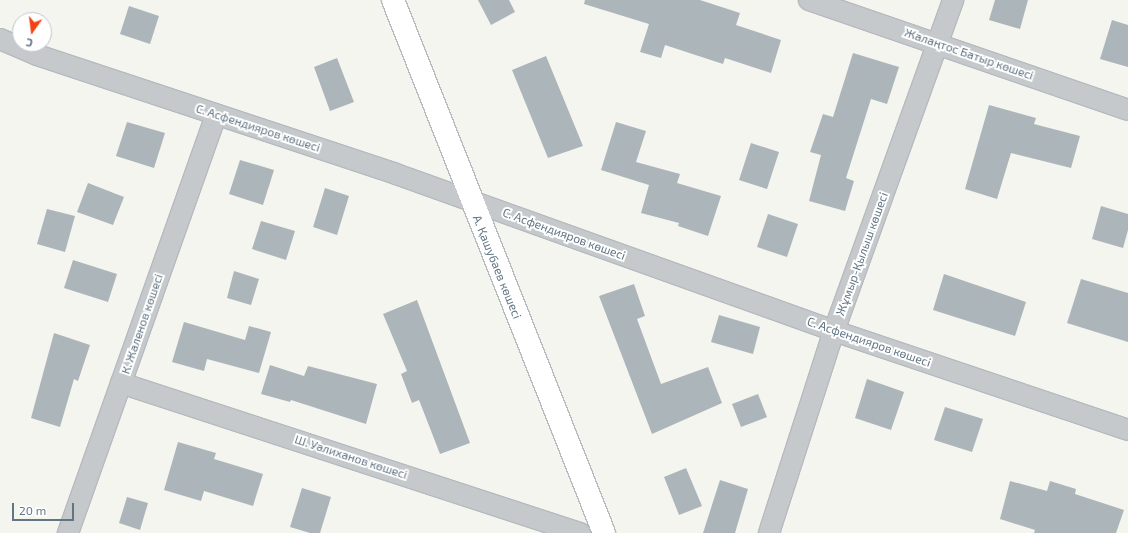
<!DOCTYPE html>
<meta charset="utf-8">
<style>
body{margin:0}
#map{position:relative;width:1128px;height:533px;overflow:hidden;background:#f5f5f0;font-family:"Exo 2",sans-serif}
div>[style]{position:absolute}
[style*='--x']{left:calc(var(--x)*1px);top:calc(var(--y)*1px);width:calc(var(--w)*1px);rotate:calc(var(--a)*1deg)}
.building>*{inset:0;background:#acb5b9}
.roads{filter:drop-shadow(1px 0 #b5bbbf) drop-shadow(-1px 0 #b5bbbf) drop-shadow(0 1px #b5bbbf) drop-shadow(0 -1px #b5bbbf)}
.street>*{height:20px;margin:-10px;padding:0 10px;transform-origin:10px;border-radius:10px;background:#c6c9cc}
.secondary>*{height:22px;margin:-11px;padding:0 11px;transform-origin:11px;border-radius:11px;background:#fff}
span{translate:-50% -50%;white-space:nowrap;text-align:center;line-height:1.15;-webkit-text-stroke:4px #fff;paint-order:stroke}
.street-label{font-size:12px;color:#617584}
.north{position:absolute;left:12px;top:12px;width:40px;height:40px;box-sizing:border-box;background:#fff;border:1px solid #c0c8ce;border-radius:50%;rotate:194deg;font-size:11px;font-weight:700;line-height:16px;text-align:center;color:#617584}
.north::after{content:'';display:block;margin:auto;width:14px;height:18px;background:#f34312;clip-path:polygon(50% 0,100% 100%,50% 72%,0 100%)}
.scale{position:absolute;left:12px;top:503px;width:62px;height:18px;box-sizing:border-box;border:2px solid #617584;border-top:0;padding-left:5px;font-size:12px;line-height:14px;white-space:nowrap;color:#617584;-webkit-text-stroke:3px #fff;paint-order:stroke}
</style>
<div id="map">
<div class="building">
<i style="clip-path:polygon(478px 0,509px 0,515px 12px,491px 25px)"></i>
<i style="clip-path:polygon(585px 0,700px 0,740px 13px,736px 25px,781px 40px,771px 73px,725px 58px,723px 64px,665px 45px,661px 58px,640px 52px,649px 24px,584px 4px)"></i>
<i style="clip-path:polygon(995px 0,1028px 0,1020px 29px,989px 20px)"></i>
<i style="clip-path:polygon(129px 6px,159px 16px,150px 44px,120px 34px)"></i>
<i style="clip-path:polygon(1112px 20px,1128px 25px,1128px 67px,1100px 59px)"></i>
<i style="clip-path:polygon(853px 53px,899px 67px,887px 104px,871px 99px,846px 178px,854px 181px,845px 211px,809px 201px,821px 155px,810px 152px,823px 114px,833px 117px)"></i>
<i style="clip-path:polygon(546px 56px,583px 146px,548px 158px,512px 70px)"></i>
<i style="clip-path:polygon(337px 58px,354px 102px,330px 111px,314px 67px)"></i>
<i style="clip-path:polygon(989px 105px,1036px 118px,1034px 124px,1080px 136px,1071px 168px,1011px 153px,997px 199px,965px 189px)"></i>
<i style="clip-path:polygon(127px 122px,165px 133px,154px 168px,116px 156px)"></i>
<i style="clip-path:polygon(616px 122px,646px 131px,636px 162px,680px 174px,677px 183px,721px 196px,708px 236px,678px 226px,679px 223px,641px 213px,649px 185px,601px 170px)"></i>
<i style="clip-path:polygon(751px 143px,779px 152px,767px 189px,739px 180px)"></i>
<i style="clip-path:polygon(240px 160px,274px 170px,263px 205px,229px 194px)"></i>
<i style="clip-path:polygon(88px 183px,124px 197px,113px 225px,77px 212px)"></i>
<i style="clip-path:polygon(325px 188px,349px 196px,337px 235px,313px 227px)"></i>
<i style="clip-path:polygon(1101px 206px,1128px 214px,1128px 230px,1123px 248px,1092px 239px)"></i>
<i style="clip-path:polygon(47px 209px,75px 216px,65px 252px,37px 244px)"></i>
<i style="clip-path:polygon(768px 214px,798px 224px,787px 257px,757px 247px)"></i>
<i style="clip-path:polygon(261px 221px,295px 231px,286px 260px,252px 249px)"></i>
<i style="clip-path:polygon(73px 260px,117px 274px,108px 302px,64px 288px)"></i>
<i style="clip-path:polygon(234px 271px,259px 279px,251px 305px,227px 298px)"></i>
<i style="clip-path:polygon(944px 274px,1026px 302px,1015px 336px,933px 310px)"></i>
<i style="clip-path:polygon(1081px 279px,1128px 293px,1128px 342px,1067px 323px)"></i>
<i style="clip-path:polygon(634px 284px,645px 316px,637px 319px,661px 384px,708px 367px,722px 403px,652px 434px,599px 296px)"></i>
<i style="clip-path:polygon(417px 300px,470px 443px,440px 454px,419px 400px,412px 403px,401px 374px,407px 371px,383px 314px)"></i>
<i style="clip-path:polygon(719px 315px,760px 327px,753px 354px,711px 342px)"></i>
<i style="clip-path:polygon(184px 322px,245px 340px,249px 326px,271px 332px,259px 373px,207px 359px,204px 371px,172px 362px)"></i>
<i style="clip-path:polygon(54px 333px,90px 345px,78px 381px,74px 379px,60px 427px,31px 418px)"></i>
<i style="clip-path:polygon(270px 365px,304px 376px,308px 366px,377px 384px,366px 424px,291px 400px,290px 402px,261px 394px)"></i>
<i style="clip-path:polygon(867px 379px,904px 392px,891px 430px,855px 418px)"></i>
<i style="clip-path:polygon(758px 394px,767px 417px,741px 427px,732px 404px)"></i>
<i style="clip-path:polygon(945px 407px,983px 419px,972px 452px,934px 440px)"></i>
<i style="clip-path:polygon(178px 442px,216px 453px,214px 459px,263px 474px,253px 506px,204px 491px,201px 501px,164px 490px)"></i>
<i style="clip-path:polygon(686px 468px,702px 506px,679px 515px,664px 477px)"></i>
<i style="clip-path:polygon(720px 480px,748px 489px,735px 533px,703px 533px)"></i>
<i style="clip-path:polygon(1010px 481px,1047px 491px,1050px 481px,1076px 489px,1075px 494px,1124px 510px,1116px 533px,1034px 533px,1035px 530px,1000px 519px)"></i>
<i style="clip-path:polygon(302px 488px,331px 497px,320px 533px,310px 533px,290px 527px)"></i>
<i style="clip-path:polygon(127px 497px,148px 503px,140px 530px,119px 523px)"></i>
</div>
<div class="roads">
<div class="street">
<i style="--x:809;--y:0;--w:337;--a:19"></i>
<i style="--x:0;--y:39;--w:40;--a:23.4"></i>
<i style="--x:37;--y:55;--w:378;--a:18.3"></i>
<i style="--x:396;--y:174;--w:465;--a:19.7"></i>
<i style="--x:834;--y:331;--w:310;--a:18.6"></i>
<i style="--x:121;--y:383;--w:483;--a:18.1"></i>
<i style="--x:68;--y:533;--w:444;--a:-70.5"></i>
<i style="--x:769;--y:533;--w:212;--a:-72.2"></i>
<i style="--x:834;--y:331;--w:352;--a:-70.2"></i>
</div>
<div class="secondary">
<i style="--x:393;--y:0;--w:573;--a:68.4"></i>
</div>
</div>
<div class="street-label">
<span style="left:969px;top:54px;rotate:19deg">Жалаңтос Батыр көшесі</span>
<span style="left:258px;top:128px;rotate:18deg">С. Асфендияров көшесі</span>
<span style="left:564px;top:234px;rotate:20deg">С. Асфендияров көшесі</span>
<span style="left:862px;top:254px;rotate:-70deg">Жұмыр-Қылыш көшесі</span>
<span style="left:497px;top:267px;rotate:68deg">А. Қашубаев көшесі</span>
<span style="left:142px;top:324px;rotate:-71deg">К. Жаленов көшесі</span>
<span style="left:869px;top:342px;rotate:19deg">С. Асфендияров көшесі</span>
<span style="left:351px;top:457px;rotate:18deg">Ш. Уәлиханов көшесі</span>
</div>
<div class="north">С</div>
<div class="scale">20 m</div>
</div>
